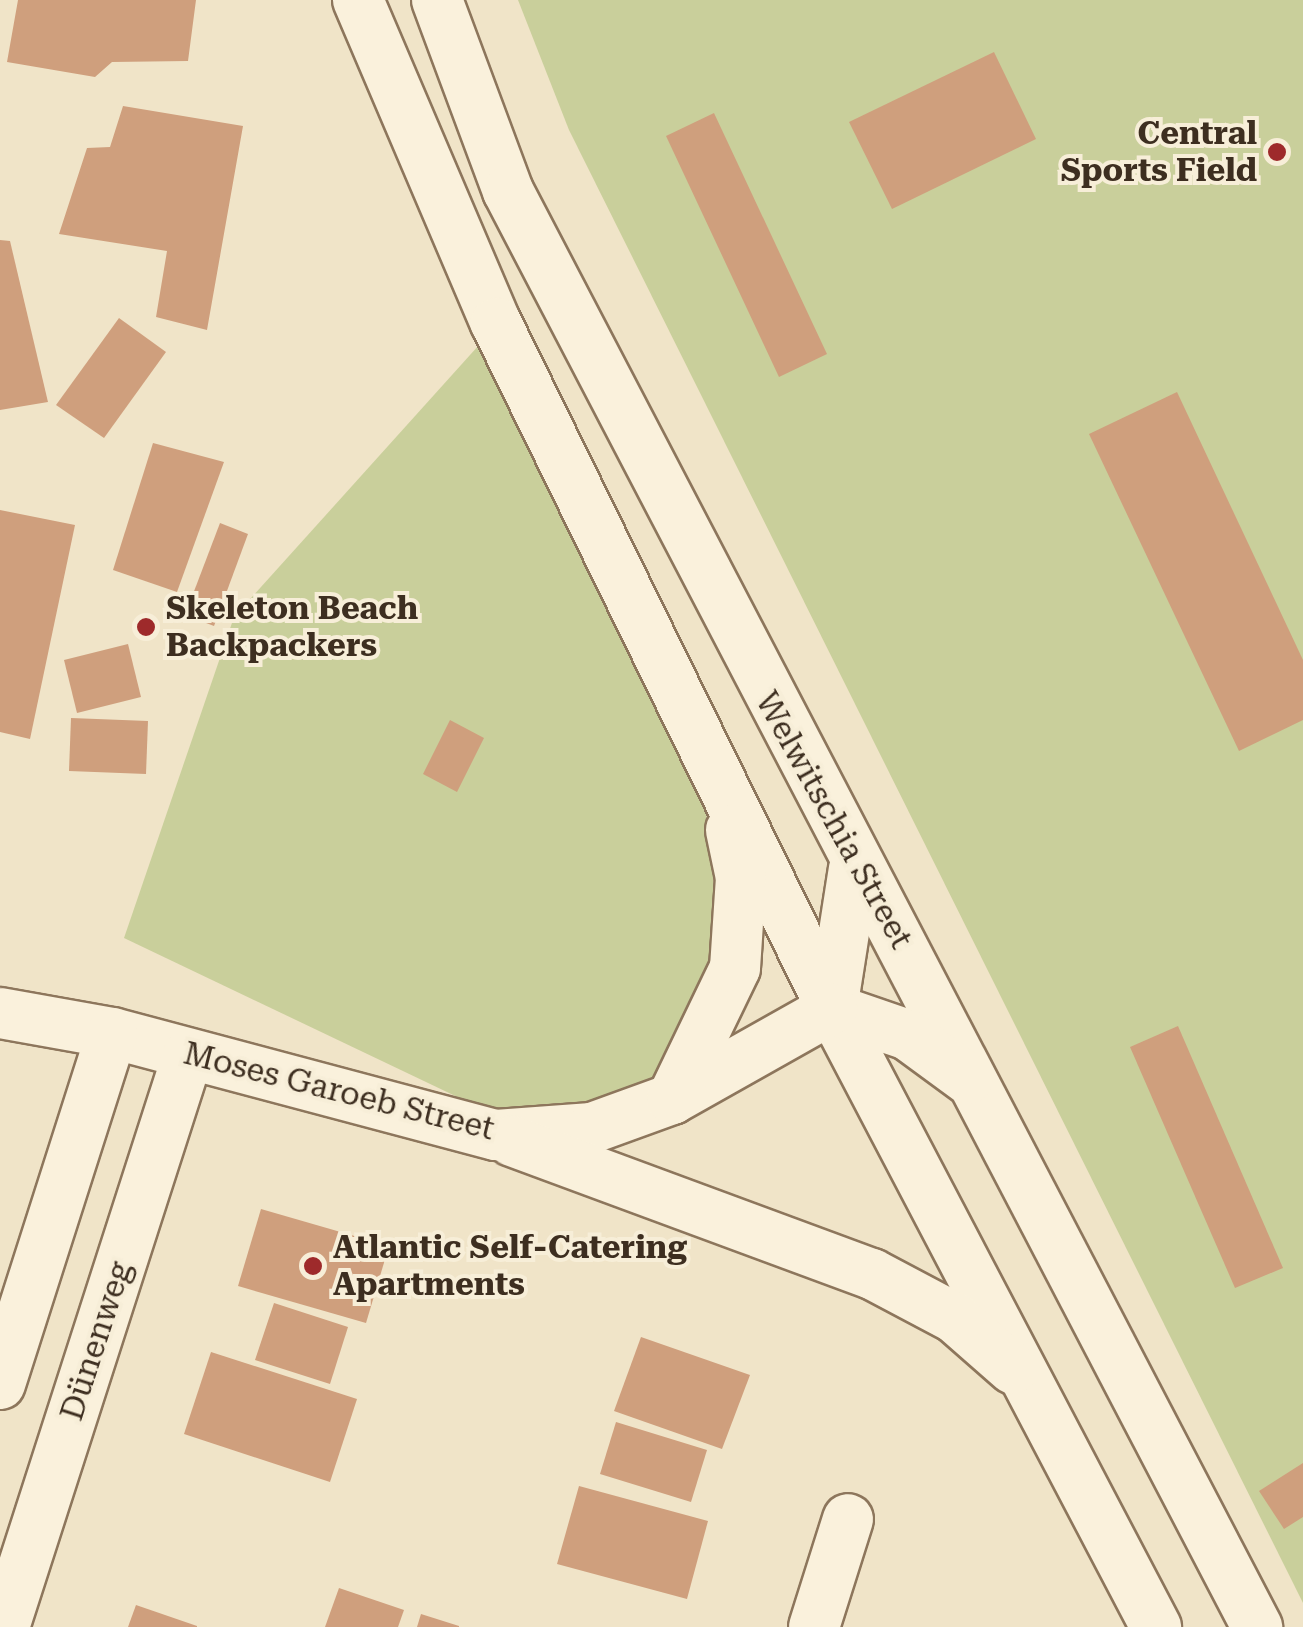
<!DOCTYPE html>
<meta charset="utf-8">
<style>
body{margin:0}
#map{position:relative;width:1303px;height:1627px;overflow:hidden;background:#f0e4c8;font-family:"Roboto Serif",serif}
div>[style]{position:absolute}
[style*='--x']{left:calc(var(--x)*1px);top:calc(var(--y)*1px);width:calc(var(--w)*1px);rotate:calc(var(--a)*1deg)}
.green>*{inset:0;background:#c9cf9b}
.building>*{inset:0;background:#cf9f7d}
.roads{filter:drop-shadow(2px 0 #8d765c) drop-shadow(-2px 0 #8d765c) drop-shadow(0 2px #8d765c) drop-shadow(0 -2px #8d765c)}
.minor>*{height:50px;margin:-25px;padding:0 25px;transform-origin:25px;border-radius:25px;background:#faf1dc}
.dots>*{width:28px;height:28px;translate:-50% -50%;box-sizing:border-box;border:5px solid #f7eed8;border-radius:50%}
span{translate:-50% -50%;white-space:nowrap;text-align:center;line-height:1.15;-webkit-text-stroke:8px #f7eed8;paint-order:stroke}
.poi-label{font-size:32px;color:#3d2e20;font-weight:700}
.right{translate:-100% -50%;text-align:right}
.left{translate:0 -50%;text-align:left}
.street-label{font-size:32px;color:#3d2e20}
</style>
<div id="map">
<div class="green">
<i style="clip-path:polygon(518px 0,1303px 0,1303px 1603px,569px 130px)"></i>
<i style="clip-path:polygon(479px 345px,698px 773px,712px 845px,716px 972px,656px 1078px,580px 1109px,491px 1113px,124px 938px,234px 617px)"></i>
</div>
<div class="building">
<i style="clip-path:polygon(18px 0,196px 0,188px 61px,112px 62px,95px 77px,7px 62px)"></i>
<i style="clip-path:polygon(994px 52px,1036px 139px,892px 209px,849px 122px)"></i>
<i style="clip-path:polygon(123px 106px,243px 126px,207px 330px,156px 317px,167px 251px,59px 234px,87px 148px,110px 147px)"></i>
<i style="clip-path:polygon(714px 113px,827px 354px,779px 377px,666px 136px)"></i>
<i style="clip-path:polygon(0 240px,10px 241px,48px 402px,0 410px)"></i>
<i style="clip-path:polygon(119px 318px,166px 352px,104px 438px,56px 405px)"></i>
<i style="clip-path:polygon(1177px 392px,1303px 660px,1303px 720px,1239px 751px,1089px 434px)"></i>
<i style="clip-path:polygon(153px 443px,224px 462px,177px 592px,113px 570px)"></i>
<i style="clip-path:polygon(0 510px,75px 525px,30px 739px,0 732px)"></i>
<i style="clip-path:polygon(220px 523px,248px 534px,214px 626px,185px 615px)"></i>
<i style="clip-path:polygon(128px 644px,141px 697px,77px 713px,64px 660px)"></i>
<i style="clip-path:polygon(71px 718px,148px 721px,146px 774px,69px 771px)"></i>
<i style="clip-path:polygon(450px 720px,484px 738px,457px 792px,423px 774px)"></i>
<i style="clip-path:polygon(1178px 1026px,1283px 1268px,1235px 1288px,1130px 1047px)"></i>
<i style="clip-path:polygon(261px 1209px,389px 1246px,366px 1323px,238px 1286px)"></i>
<i style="clip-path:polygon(274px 1303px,348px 1327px,330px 1384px,255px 1360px)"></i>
<i style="clip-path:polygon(641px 1337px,750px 1375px,722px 1449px,614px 1411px)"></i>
<i style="clip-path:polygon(211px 1352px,357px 1399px,330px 1482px,184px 1434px)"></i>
<i style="clip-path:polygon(616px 1422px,707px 1450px,691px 1502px,600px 1474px)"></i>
<i style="clip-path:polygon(1303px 1463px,1303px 1517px,1284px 1529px,1259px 1491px)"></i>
<i style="clip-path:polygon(579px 1486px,708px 1521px,687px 1599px,557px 1564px)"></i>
<i style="clip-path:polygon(339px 1588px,404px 1610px,398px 1627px,325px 1627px)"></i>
<i style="clip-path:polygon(136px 1605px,197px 1626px,197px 1627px,128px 1627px)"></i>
<i style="clip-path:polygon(421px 1614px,459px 1626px,459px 1627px,417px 1627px)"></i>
</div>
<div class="roads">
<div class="minor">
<i style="--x:358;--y:0;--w:351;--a:66.9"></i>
<i style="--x:496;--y:323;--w:764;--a:63.9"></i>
<i style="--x:832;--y:1009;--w:698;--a:62.33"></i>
<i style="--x:437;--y:0;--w:204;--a:69.6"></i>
<i style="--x:508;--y:191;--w:1620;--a:62.45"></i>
<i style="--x:832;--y:1009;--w:80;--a:18.9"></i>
<i style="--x:908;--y:1035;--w:74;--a:36.3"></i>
<i style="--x:832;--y:1009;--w:142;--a:-81.1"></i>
<i style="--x:0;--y:1013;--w:114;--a:10.1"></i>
<i style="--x:112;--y:1033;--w:397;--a:14.9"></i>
<i style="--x:496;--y:1135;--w:96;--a:-4.2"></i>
<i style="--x:592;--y:1128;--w:85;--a:-19.9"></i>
<i style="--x:672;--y:1099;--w:184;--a:-29.4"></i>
<i style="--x:672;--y:1099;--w:145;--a:-64.3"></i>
<i style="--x:735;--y:968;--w:90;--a:-86.2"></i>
<i style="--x:741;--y:878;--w:49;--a:-101.8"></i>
<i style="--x:512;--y:1141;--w:384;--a:20.3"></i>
<i style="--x:872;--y:1274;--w:94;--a:27.9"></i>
<i style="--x:955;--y:1318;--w:77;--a:41.3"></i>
<i style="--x:0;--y:1384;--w:368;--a:-72.3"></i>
<i style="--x:4;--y:1627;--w:601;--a:-72.17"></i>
<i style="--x:814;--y:1627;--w:113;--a:-72.5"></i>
</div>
</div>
<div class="dots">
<i style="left:1277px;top:152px;background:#9e2a2b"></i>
<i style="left:146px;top:627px;background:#9e2a2b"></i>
<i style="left:313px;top:1266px;background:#9e2a2b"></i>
</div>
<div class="poi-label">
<span class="right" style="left:1257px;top:152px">Central<br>Sports Field</span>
<span class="left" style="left:166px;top:627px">Skeleton Beach<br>Backpackers</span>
<span class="left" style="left:333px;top:1266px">Atlantic Self-Catering<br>Apartments</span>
</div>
<div class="street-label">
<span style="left:834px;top:820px;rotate:61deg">Welwitschia Street</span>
<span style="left:339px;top:1091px;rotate:14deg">Moses Garoeb Street</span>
<span style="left:96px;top:1341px;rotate:-72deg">Dünenweg</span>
</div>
</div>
